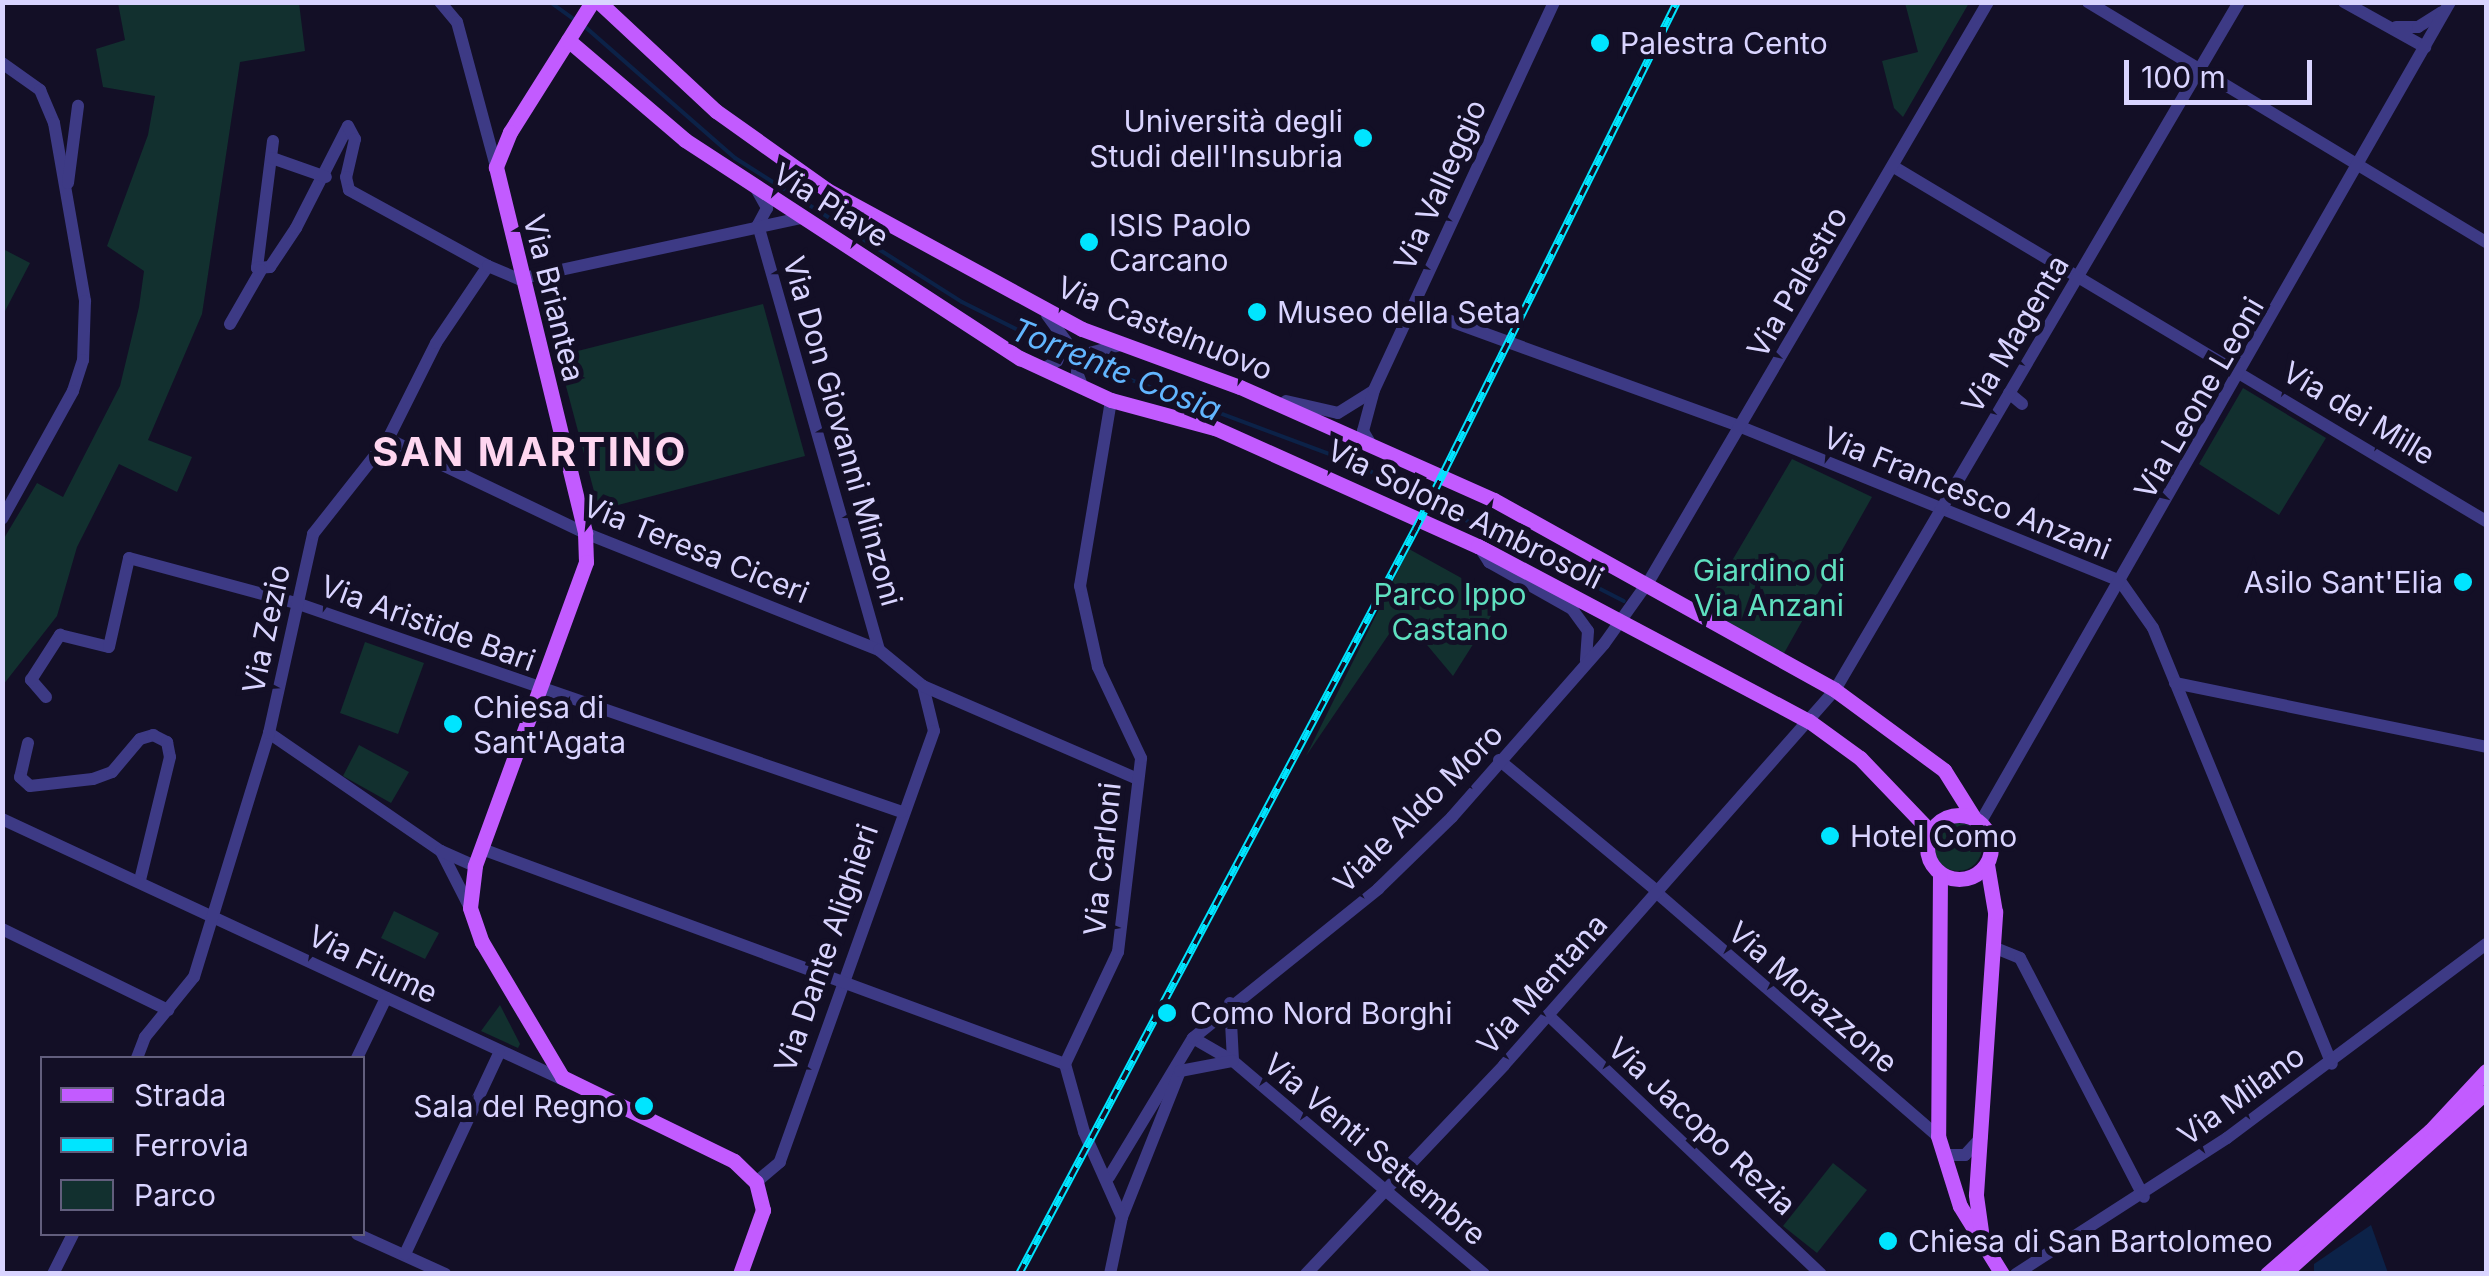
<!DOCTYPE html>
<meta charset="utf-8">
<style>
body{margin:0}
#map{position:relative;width:2489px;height:1276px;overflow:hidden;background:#130f26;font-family:Inter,sans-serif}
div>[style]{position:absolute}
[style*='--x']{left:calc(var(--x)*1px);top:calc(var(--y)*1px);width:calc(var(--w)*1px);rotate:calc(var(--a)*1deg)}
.green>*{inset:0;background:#12302f}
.round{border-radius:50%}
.water>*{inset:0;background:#0c2248}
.stream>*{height:4px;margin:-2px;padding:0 2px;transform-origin:2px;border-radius:2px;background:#0c2248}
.minor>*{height:12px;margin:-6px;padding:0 6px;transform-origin:6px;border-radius:6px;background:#3d3a85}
.major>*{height:15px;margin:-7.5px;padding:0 7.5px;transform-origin:7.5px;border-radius:7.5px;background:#c25bff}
.major>.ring{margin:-7.5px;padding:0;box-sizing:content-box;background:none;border:15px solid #c25bff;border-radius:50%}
.rail>*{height:8px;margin-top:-4px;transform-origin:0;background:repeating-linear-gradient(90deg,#130f26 0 11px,#00e5ff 0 22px);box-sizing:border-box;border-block:2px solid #00e5ff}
.dots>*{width:28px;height:28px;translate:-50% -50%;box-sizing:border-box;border:5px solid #130f26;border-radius:50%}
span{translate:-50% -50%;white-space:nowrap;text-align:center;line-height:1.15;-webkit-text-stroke:10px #130f26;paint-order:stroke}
.poi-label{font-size:30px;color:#d9d4ff}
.left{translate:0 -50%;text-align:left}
.right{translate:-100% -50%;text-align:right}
.street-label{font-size:30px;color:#d9d4ff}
.park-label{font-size:30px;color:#5fe0c0}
.water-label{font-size:32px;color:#62b6ff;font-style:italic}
.district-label{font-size:40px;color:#ffd6f0;font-weight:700;letter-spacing:2.5px}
.frame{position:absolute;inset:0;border:5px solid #d9d4ff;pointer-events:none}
.legend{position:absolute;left:40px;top:1056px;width:325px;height:180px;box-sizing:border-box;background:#130f26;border:2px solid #625e7d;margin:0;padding:12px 18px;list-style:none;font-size:30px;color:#d9d4ff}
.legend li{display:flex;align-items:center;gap:20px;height:50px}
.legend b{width:50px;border:2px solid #625e7d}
.scale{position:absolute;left:2124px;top:60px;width:188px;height:45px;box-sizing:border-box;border:5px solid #d9d4ff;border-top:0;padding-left:12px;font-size:30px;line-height:35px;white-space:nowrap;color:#d9d4ff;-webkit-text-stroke:8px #130f26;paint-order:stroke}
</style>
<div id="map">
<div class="green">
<i style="clip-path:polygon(118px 3px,299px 3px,305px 51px,240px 62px,202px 314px,148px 440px,192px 457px,177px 492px,119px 464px,77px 547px,57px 616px,3px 685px,3px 540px,37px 483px,63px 497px,120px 386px,139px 307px,144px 271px,107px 246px,148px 135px,155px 96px,103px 87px,96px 49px,125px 40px)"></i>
<i style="clip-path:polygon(1905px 3px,1969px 3px,1903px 117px,1894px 108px,1882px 61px,1918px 52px)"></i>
<i style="clip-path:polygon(5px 250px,30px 263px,4px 313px,2px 255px)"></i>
<i style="clip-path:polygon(763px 304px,805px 456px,599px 510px,558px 356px)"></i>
<i style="clip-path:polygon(2243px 388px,2326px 438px,2279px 515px,2199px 464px)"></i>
<i style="clip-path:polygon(1792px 459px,1872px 497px,1783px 655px,1703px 610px)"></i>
<i style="clip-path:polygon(1409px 549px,1501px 600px,1453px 676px,1402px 615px,1306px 756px)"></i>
<i style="clip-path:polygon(365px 642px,424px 663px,398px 734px,340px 713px)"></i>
<i style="clip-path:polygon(359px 745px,409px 772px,391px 803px,343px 776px)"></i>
<i class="round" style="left:1934px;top:823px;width:48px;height:48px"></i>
<i style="clip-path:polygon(394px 911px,439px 933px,425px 959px,381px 938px)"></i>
<i style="clip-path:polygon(500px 1005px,520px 1044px,518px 1048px,481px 1031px)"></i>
<i style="clip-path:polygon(1833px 1163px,1867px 1190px,1817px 1253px,1783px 1226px)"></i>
</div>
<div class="water">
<i style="clip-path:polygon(2371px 1225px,2388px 1273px,2314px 1273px,2314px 1264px)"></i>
</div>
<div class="stream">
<i style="--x:550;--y:2;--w:31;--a:36"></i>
<i style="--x:583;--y:25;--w:202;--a:41.2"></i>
<i style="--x:735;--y:158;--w:269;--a:32.4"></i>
<i style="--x:962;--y:302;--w:130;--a:26.6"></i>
<i style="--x:1086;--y:363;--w:286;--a:20.5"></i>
<i style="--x:1354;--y:463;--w:303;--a:27.1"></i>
</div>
<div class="minor">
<i style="--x:440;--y:2;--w:26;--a:50"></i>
<i style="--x:457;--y:22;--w:150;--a:74.9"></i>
<i style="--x:2088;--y:2;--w:465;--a:31.1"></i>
<i style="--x:2344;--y:2;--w:93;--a:29.1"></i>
<i style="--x:2396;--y:27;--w:22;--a:0"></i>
<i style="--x:2418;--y:27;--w:28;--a:-32"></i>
<i style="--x:2;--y:63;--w:47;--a:35.4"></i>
<i style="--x:40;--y:90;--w:36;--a:67"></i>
<i style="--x:54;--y:123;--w:181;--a:80.1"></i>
<i style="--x:85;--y:301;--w:59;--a:91.9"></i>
<i style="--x:83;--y:360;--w:33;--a:108"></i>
<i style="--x:73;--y:391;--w:146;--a:119"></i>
<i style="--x:273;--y:141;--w:128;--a:97.2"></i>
<i style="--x:257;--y:268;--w:13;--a:-4"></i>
<i style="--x:270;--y:267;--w:47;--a:-56.3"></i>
<i style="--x:296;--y:228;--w:114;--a:-63"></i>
<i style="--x:348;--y:126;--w:15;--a:62"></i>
<i style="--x:355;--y:139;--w:39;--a:103"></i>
<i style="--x:346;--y:177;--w:13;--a:77"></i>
<i style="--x:349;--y:190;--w:158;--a:28.7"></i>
<i style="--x:272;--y:158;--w:57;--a:19.4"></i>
<i style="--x:1894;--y:167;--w:690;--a:30.88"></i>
<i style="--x:68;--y:183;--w:78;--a:-82.6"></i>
<i style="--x:757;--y:190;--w:21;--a:61"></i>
<i style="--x:767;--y:208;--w:19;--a:118"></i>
<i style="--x:758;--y:225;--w:442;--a:74.1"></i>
<i style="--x:1412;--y:307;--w:350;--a:20"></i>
<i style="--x:1741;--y:427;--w:409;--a:22.1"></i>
<i style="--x:2120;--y:581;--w:57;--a:54.9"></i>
<i style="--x:2153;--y:628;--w:471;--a:67.7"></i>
<i style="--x:230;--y:324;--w:62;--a:-60.1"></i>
<i style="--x:1043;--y:369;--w:16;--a:-30"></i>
<i style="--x:1057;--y:361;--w:22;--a:-66"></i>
<i style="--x:1066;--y:341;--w:32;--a:-126"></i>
<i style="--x:1083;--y:388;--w:17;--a:-111"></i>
<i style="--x:1077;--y:372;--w:20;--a:-66"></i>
<i style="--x:1085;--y:354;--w:36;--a:-14"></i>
<i style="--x:2009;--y:393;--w:17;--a:40"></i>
<i style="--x:1286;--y:401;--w:53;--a:13"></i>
<i style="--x:1338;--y:413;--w:40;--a:-32"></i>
<i style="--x:388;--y:439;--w:218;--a:25.5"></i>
<i style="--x:585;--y:533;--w:316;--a:21.7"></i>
<i style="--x:879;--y:650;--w:57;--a:39.3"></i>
<i style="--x:923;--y:686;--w:46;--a:76.3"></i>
<i style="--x:934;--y:731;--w:458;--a:109.7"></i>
<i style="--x:780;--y:1162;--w:31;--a:140"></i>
<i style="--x:1370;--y:443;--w:14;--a:-120"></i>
<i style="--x:1363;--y:431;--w:42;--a:-75"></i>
<i style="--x:1374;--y:390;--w:428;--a:-65.1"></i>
<i style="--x:1480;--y:548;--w:17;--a:57"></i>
<i style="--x:1489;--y:562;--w:95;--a:29.5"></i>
<i style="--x:1572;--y:609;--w:27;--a:54"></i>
<i style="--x:1588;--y:631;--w:30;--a:94"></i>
<i style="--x:2175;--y:683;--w:318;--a:11.6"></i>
<i style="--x:923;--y:686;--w:232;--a:23.4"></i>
<i style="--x:46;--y:697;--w:23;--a:-131"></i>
<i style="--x:31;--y:680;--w:54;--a:-57.2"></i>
<i style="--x:60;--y:635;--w:50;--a:13.8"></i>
<i style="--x:109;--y:647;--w:91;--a:-77.3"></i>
<i style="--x:129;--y:558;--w:173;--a:15.1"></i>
<i style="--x:296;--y:603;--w:641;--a:19.03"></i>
<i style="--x:269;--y:733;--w:209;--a:34.5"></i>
<i style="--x:441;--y:851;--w:64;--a:63"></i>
<i style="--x:28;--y:743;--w:35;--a:103"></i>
<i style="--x:20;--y:777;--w:13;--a:42"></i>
<i style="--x:30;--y:786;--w:63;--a:-6.3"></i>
<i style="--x:93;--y:779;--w:20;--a:-20"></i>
<i style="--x:112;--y:772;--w:43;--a:-49.7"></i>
<i style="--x:140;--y:739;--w:14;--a:-17"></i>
<i style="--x:153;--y:735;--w:16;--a:27"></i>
<i style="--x:167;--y:742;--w:15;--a:79"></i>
<i style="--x:170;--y:757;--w:127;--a:103.7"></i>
<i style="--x:1499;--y:760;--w:207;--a:39.7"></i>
<i style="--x:2;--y:819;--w:626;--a:24.93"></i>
<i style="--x:1980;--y:823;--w:946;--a:-60.21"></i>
<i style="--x:482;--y:849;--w:621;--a:20.24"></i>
<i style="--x:441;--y:851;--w:37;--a:24"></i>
<i style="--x:1657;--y:893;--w:371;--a:40.9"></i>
<i style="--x:2;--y:929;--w:185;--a:26"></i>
<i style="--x:1993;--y:947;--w:29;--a:22"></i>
<i style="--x:2020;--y:958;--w:269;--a:62.6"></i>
<i style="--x:1230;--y:1003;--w:58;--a:87"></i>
<i style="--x:1548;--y:1015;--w:376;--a:43.5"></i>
<i style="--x:1193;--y:1038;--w:46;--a:29.9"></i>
<i style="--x:1233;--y:1061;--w:329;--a:40.3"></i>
<i style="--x:137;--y:1058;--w:22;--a:-69"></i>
<i style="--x:145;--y:1037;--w:77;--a:-50.8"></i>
<i style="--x:194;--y:977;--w:255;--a:-72.9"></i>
<i style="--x:269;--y:733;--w:204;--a:-77.5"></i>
<i style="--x:313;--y:534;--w:121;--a:-51.7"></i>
<i style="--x:388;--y:439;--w:107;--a:-63.4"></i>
<i style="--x:436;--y:343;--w:93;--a:-56"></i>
<i style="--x:488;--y:266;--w:34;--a:23"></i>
<i style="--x:519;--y:279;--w:289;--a:-12.2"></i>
<i style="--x:357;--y:1058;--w:67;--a:-64.2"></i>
<i style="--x:1943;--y:1155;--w:22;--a:0"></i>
<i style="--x:1965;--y:1155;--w:25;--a:-47"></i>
<i style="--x:1109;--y:1177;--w:162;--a:-58.9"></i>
<i style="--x:1193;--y:1038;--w:238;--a:-38.8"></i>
<i style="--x:1378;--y:889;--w:103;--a:-44.2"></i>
<i style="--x:1452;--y:817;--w:230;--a:-48.7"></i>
<i style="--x:1604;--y:644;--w:77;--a:-54.5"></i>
<i style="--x:1649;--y:581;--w:671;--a:-59.65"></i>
<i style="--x:1122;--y:1217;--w:157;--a:-68.3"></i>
<i style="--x:1180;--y:1071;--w:54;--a:-10.7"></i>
<i style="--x:357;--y:1234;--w:97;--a:24.4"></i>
<i style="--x:405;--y:1254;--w:222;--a:-64.9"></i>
<i style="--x:53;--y:1274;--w:45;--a:-63.4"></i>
<i style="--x:1110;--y:1274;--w:58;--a:-78.1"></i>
<i style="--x:1122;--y:1217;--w:93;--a:-114.1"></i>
<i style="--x:1084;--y:1132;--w:71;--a:-105.6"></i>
<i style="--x:1065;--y:1064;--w:124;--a:-64.7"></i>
<i style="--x:1118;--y:952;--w:195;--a:-83.2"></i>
<i style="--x:1141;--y:758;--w:101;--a:-115.3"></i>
<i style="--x:1098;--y:667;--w:83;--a:-102.5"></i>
<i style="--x:1080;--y:586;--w:189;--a:-80.5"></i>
<i style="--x:1306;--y:1274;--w:288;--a:-46.5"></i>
<i style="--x:1504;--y:1065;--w:500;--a:-48.57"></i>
<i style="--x:1835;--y:690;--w:798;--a:-59.58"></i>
<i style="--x:2016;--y:1274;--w:251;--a:-32.8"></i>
<i style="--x:2227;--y:1138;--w:324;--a:-36.8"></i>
</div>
<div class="major">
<i style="--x:592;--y:2;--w:154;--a:122.2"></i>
<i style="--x:510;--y:132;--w:38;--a:112"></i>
<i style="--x:496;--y:167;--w:377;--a:76.3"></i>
<i style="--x:585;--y:533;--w:29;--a:88"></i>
<i style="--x:586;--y:562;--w:324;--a:110.1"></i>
<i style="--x:475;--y:866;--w:42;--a:96.8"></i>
<i style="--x:470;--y:908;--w:36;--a:71"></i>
<i style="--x:482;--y:942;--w:157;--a:59.3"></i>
<i style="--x:562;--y:1077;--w:191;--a:26"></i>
<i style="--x:734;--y:1161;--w:30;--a:44"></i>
<i style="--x:756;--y:1182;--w:29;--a:76"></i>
<i style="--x:763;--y:1210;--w:68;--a:109.8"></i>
<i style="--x:599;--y:2;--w:160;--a:43"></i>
<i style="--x:716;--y:111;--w:136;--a:35.4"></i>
<i style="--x:827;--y:190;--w:290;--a:28.6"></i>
<i style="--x:1082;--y:329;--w:168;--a:20.2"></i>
<i style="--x:1240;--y:387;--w:278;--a:24"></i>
<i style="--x:1494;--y:500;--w:390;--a:29.1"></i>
<i style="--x:1835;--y:690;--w:135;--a:36.3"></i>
<i style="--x:1944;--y:770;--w:57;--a:58"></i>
<i style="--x:568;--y:40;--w:154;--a:40.5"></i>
<i style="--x:685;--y:140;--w:400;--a:33.1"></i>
<i style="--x:1020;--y:358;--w:100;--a:24.8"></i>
<i style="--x:1111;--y:400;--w:108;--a:15.1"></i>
<i style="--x:1215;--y:428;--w:288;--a:24.2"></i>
<i style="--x:1478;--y:546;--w:374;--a:27.9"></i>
<i style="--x:1809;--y:721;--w:63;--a:36"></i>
<i style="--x:1860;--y:758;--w:103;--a:46.2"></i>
<i class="ring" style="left:1927px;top:815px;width:49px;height:49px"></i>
<i style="--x:1940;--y:873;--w:263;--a:90.4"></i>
<i style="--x:1938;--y:1136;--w:73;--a:72.6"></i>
<i style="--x:1960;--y:1206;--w:80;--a:58.3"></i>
<i style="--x:1981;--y:1231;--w:37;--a:-98"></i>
<i style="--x:1976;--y:1194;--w:283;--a:-86.1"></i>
<i style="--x:1995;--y:912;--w:49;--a:-99.5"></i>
<i style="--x:2267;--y:1274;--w:217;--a:-41.3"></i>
<i style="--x:2430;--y:1131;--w:82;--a:-47"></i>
<i style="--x:2283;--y:1274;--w:273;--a:-41.9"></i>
</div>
<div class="rail">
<i style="--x:1019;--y:1274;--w:843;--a:-61.98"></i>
<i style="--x:1415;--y:530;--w:589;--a:-63.61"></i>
</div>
<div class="dots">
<i style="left:1600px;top:43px;background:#00e5ff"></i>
<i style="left:1363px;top:138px;background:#00e5ff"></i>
<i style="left:1089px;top:242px;background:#00e5ff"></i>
<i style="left:1257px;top:312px;background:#00e5ff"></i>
<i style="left:2463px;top:582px;background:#00e5ff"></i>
<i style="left:453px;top:724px;background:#00e5ff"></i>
<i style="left:1830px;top:836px;background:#00e5ff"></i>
<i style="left:1167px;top:1013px;background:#00e5ff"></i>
<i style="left:644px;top:1106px;background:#00e5ff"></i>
<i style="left:1888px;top:1241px;background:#00e5ff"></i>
</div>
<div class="poi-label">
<span class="left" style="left:1620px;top:43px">Palestra Cento</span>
<span class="right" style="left:1343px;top:138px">Università degli<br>Studi dell'Insubria</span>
<span class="left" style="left:1109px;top:242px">ISIS Paolo<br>Carcano</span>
<span class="left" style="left:1277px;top:312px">Museo della Seta</span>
<span class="right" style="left:2443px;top:582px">Asilo Sant'Elia</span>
<span class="left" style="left:473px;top:724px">Chiesa di<br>Sant'Agata</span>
<span class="left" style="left:1850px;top:836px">Hotel Como</span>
<span class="left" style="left:1190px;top:1013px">Como Nord Borghi</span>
<span class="right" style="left:624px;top:1106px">Sala del Regno</span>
<span class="left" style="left:1908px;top:1241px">Chiesa di San Bartolomeo</span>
</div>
<div class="street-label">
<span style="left:1440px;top:185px;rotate:-66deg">Via Valleggio</span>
<span style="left:831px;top:205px;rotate:32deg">Via Piave</span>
<span style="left:1797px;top:282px;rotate:-60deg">Via Palestro</span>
<span style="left:554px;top:298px;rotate:76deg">Via Briantea</span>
<span style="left:1165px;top:328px;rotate:22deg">Via Castelnuovo</span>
<span style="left:2015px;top:334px;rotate:-59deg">Via Magenta</span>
<span style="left:2199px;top:398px;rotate:-60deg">Via Leone Leoni</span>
<span style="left:2359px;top:413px;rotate:31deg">Via dei Mille</span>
<span style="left:843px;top:431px;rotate:74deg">Via Don Giovanni Minzoni</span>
<span style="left:1967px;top:493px;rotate:22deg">Via Francesco Anzani</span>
<span style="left:1465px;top:514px;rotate:26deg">Via Solone Ambrosoli</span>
<span style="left:696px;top:549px;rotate:22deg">Via Teresa Ciceri</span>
<span style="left:428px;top:623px;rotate:20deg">Via Aristide Bari</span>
<span style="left:266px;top:629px;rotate:-78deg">Via Zezio</span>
<span style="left:1418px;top:808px;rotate:-45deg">Viale Aldo Moro</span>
<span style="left:1102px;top:859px;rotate:-84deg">Via Carloni</span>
<span style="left:826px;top:948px;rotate:-71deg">Via Dante Alighieri</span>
<span style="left:373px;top:964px;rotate:26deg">Via Fiume</span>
<span style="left:1542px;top:984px;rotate:-48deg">Via Mentana</span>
<span style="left:1813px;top:997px;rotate:41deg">Via Morazzone</span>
<span style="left:2241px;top:1095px;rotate:-36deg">Via Milano</span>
<span style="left:1702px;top:1126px;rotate:43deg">Via Jacopo Rezia</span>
<span style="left:1375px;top:1149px;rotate:40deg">Via Venti Settembre</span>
</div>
<div class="park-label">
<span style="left:1769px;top:587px">Giardino di<br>Via Anzani</span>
<span style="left:1450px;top:611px">Parco Ippo<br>Castano</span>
</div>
<div class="water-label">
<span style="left:1116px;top:370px;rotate:22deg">Torrente Cosia</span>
</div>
<div class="district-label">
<span style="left:530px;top:452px">SAN MARTINO</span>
</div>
<div class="frame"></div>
<ul class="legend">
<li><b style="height:12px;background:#c25bff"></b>Strada</li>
<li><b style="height:12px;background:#00e5ff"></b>Ferrovia</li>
<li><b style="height:28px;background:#12302f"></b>Parco</li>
</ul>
<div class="scale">100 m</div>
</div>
